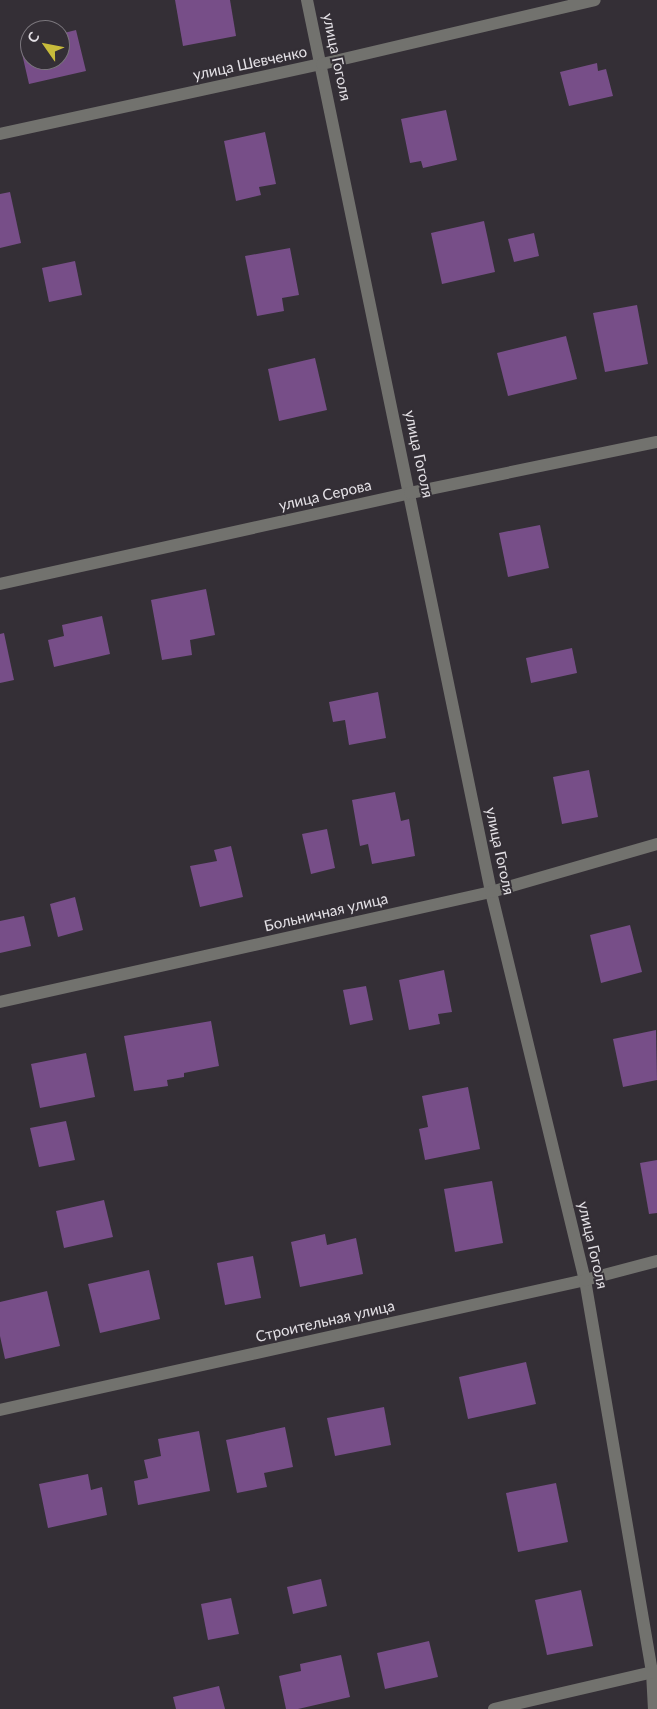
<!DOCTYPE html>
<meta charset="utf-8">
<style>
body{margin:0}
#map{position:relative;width:657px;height:1709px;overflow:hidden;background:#342f36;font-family:Lato,sans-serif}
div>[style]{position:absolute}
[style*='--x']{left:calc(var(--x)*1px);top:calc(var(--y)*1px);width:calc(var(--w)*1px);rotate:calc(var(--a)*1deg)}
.building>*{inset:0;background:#774e88}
.minor>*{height:12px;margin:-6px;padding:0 6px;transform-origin:6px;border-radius:6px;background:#72726e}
span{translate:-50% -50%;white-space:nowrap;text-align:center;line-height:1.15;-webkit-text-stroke:4px #342f36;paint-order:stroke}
.street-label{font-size:15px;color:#e4e1e6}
.north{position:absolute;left:20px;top:20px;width:50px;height:50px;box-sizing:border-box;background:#342f36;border:1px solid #7a767c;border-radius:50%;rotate:303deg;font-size:14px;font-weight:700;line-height:20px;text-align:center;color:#e4e1e6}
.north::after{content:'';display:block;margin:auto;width:18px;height:22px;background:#c7bb3b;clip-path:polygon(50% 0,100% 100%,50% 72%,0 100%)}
</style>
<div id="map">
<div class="building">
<i style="clip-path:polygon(175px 0,230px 0,236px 36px,183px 46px)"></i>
<i style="clip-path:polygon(76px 30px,86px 71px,29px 84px,20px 45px,30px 42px,30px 60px,60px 60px,60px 34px)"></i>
<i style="clip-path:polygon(597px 63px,598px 71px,606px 69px,613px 96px,569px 106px,560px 72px)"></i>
<i style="clip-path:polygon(446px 110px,457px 160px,423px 168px,421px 161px,410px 163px,401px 119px)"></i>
<i style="clip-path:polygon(265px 132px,276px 184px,259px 187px,261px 195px,236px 201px,224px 141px)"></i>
<i style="clip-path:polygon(10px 192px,21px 243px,0 248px,0 194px)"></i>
<i style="clip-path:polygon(484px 221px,495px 272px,442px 284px,431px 233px)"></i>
<i style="clip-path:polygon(534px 233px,539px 256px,514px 262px,508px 239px)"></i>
<i style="clip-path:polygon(290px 248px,299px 295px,282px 298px,284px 311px,257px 316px,245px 256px)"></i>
<i style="clip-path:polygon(75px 261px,82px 295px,49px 302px,42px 268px)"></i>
<i style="clip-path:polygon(637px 305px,648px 364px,605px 372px,593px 313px)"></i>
<i style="clip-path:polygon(566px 336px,577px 379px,508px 396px,497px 353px)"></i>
<i style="clip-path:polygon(315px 358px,327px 410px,279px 421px,268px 369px)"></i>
<i style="clip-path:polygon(540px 525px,549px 568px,508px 577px,499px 533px)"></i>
<i style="clip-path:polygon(206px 589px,215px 635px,190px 640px,192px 655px,162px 660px,151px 600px)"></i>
<i style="clip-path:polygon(102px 616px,110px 654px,54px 667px,48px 640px,64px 636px,62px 625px)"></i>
<i style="clip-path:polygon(4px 633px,14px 680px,0 683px,0 634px)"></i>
<i style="clip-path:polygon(572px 648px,577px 673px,531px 683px,526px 658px)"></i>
<i style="clip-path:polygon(378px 692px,386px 738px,349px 745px,345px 720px,333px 722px,329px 702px)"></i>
<i style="clip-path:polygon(589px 770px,598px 817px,562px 824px,553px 777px)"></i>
<i style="clip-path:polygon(395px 792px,401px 821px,409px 819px,415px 856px,372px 864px,368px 844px,360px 846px,352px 800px)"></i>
<i style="clip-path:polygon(327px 829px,335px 868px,311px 874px,302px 834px)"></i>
<i style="clip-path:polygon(231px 846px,243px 897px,200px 907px,190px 866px,217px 861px,214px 850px)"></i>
<i style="clip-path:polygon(75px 897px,83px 930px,58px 937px,50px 904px)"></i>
<i style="clip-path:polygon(24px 916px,31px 946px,0 953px,0 921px)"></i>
<i style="clip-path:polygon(630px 925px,642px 972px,601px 983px,590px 935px)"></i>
<i style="clip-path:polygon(444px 970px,452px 1012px,438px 1014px,440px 1024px,409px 1030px,399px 980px)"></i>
<i style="clip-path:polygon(366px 986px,373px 1020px,350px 1025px,343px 990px)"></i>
<i style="clip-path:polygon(211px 1021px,219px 1066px,184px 1073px,184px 1077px,167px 1080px,168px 1086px,134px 1091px,124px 1036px)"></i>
<i style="clip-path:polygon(656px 1030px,657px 1080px,623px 1087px,613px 1039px)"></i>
<i style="clip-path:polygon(86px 1053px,95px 1097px,40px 1108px,31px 1064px)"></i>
<i style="clip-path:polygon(468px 1087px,480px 1149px,425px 1160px,419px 1129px,428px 1127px,422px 1096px)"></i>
<i style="clip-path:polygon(66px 1121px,75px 1160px,39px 1167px,30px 1128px)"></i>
<i style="clip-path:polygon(657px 1160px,657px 1213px,649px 1214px,640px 1163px)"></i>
<i style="clip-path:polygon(492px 1181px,503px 1243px,455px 1252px,444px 1189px)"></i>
<i style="clip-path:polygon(104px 1200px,113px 1237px,64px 1248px,56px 1211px)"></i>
<i style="clip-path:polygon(325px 1234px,327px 1245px,356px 1238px,363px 1274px,300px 1287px,291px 1242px)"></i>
<i style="clip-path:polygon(253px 1256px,261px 1298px,225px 1305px,217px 1263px)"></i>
<i style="clip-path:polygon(149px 1270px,160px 1319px,100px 1333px,88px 1284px)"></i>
<i style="clip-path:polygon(47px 1291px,60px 1346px,5px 1359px,0 1336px,0 1302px)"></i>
<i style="clip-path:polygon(526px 1362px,536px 1404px,468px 1419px,459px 1377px)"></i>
<i style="clip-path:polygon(384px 1407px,391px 1445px,335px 1456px,327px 1418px)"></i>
<i style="clip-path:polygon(285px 1427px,293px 1467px,264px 1473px,267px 1487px,237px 1493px,226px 1440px)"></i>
<i style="clip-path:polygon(199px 1431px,210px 1491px,138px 1505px,134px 1481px,148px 1478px,144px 1460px,161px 1456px,158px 1439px)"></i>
<i style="clip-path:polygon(88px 1474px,91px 1490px,102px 1487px,107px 1515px,48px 1528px,39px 1484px)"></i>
<i style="clip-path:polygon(556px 1483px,568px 1542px,518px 1552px,506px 1493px)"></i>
<i style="clip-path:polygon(321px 1579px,327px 1606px,293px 1614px,287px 1587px)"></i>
<i style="clip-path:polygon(581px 1590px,593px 1646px,547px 1655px,535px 1600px)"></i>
<i style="clip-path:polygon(231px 1598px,239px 1634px,208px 1640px,201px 1604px)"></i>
<i style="clip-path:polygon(429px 1641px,438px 1677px,385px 1689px,377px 1653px)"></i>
<i style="clip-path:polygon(341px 1655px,350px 1697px,298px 1709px,286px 1709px,279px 1676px,301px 1671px,300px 1664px)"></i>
<i style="clip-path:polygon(219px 1686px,225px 1709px,176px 1709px,173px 1697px)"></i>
</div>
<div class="minor">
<i style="--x:307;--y:0;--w:911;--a:78.34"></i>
<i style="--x:491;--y:892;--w:399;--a:76.4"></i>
<i style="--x:585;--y:1280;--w:398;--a:80.3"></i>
<i style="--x:652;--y:1672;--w:37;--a:87"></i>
<i style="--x:0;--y:134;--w:330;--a:-12.3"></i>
<i style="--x:322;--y:64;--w:280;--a:-13.2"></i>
<i style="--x:0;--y:584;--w:420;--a:-12.5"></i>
<i style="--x:410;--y:493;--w:252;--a:-11.7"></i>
<i style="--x:0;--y:1002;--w:503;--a:-12.63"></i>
<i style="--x:491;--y:892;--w:173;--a:-16.1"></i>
<i style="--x:0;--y:1410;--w:599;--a:-12.53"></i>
<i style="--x:585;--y:1280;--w:74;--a:-14.8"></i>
<i style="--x:494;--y:1709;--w:167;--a:-13.1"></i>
</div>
<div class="street-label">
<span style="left:337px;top:57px;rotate:78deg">улица Гоголя</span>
<span style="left:250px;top:63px;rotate:-12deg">улица Шевченко</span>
<span style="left:419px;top:454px;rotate:78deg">улица Гоголя</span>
<span style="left:325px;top:495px;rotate:-13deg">улица Серова</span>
<span style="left:500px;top:851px;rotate:78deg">улица Гоголя</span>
<span style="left:326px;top:912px;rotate:-13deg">Больничная улица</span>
<span style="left:593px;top:1245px;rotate:77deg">улица Гоголя</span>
<span style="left:325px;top:1321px;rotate:-13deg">Строительная улица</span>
</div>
<div class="north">С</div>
</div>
